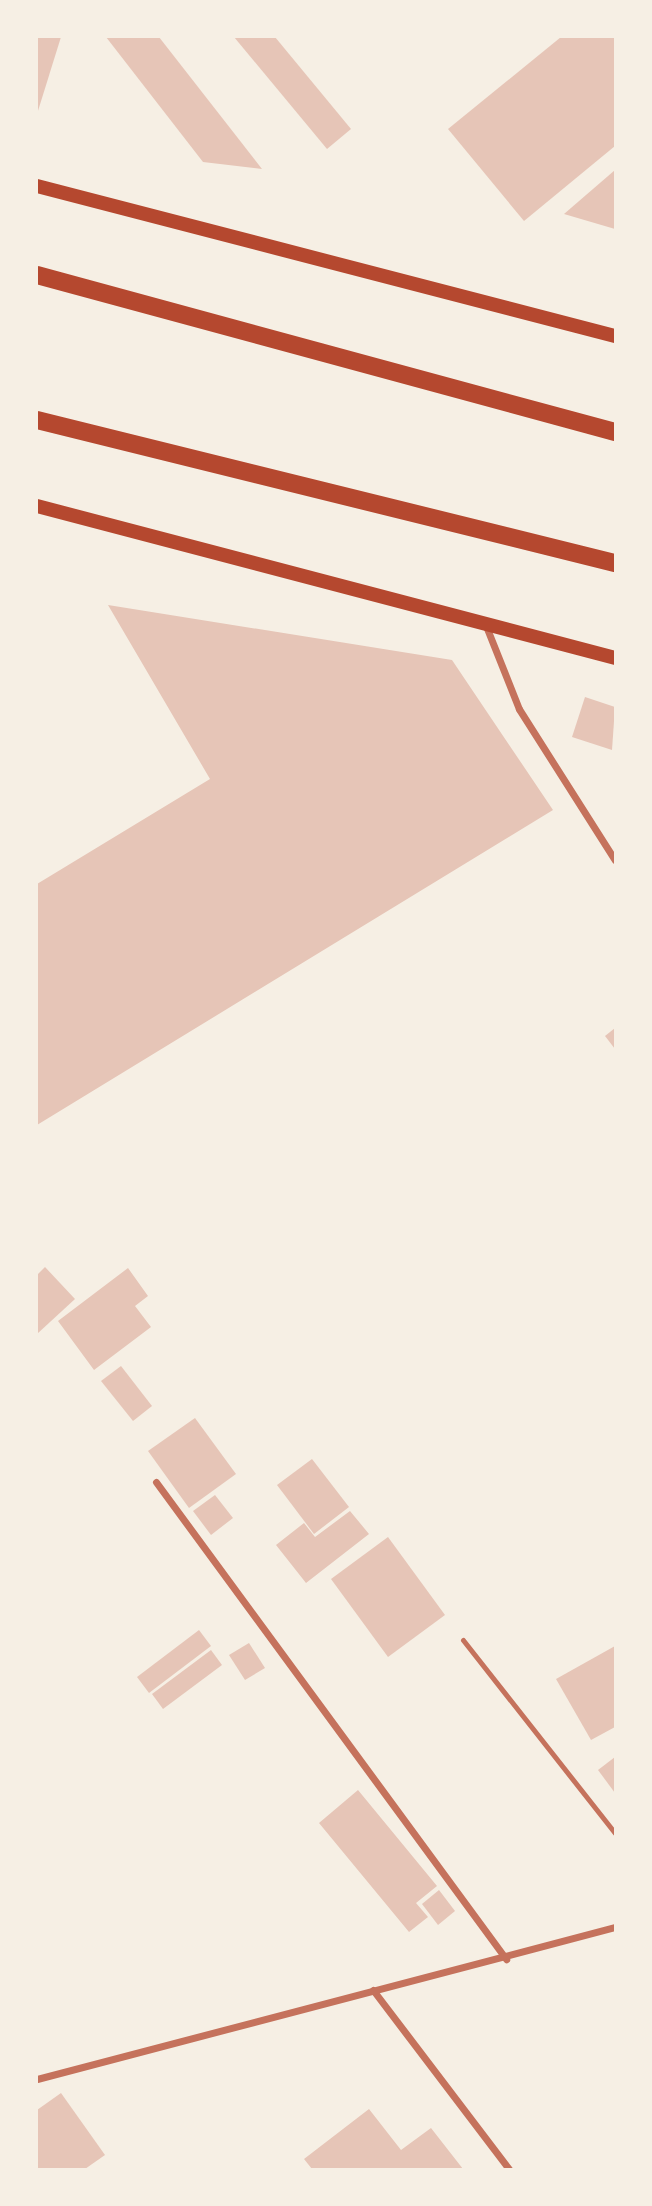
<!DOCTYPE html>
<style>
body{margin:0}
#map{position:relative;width:652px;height:2206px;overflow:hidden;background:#f6efe4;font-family:"Golos Text",sans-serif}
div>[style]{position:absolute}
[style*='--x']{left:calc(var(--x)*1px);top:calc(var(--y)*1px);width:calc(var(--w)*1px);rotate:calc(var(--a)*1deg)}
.building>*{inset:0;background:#e6c5b7}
.service>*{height:5px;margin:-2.5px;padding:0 2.5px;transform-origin:2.5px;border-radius:2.5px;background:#c5725c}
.minor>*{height:7px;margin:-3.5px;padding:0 3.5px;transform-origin:3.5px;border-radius:3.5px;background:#c5725c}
.secondary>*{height:14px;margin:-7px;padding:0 7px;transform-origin:7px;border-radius:7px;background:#b5482f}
.primary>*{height:18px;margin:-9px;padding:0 9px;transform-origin:9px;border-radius:9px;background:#b5482f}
span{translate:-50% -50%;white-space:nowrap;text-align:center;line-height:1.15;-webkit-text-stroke:5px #f6efe4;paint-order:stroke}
.frame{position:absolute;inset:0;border:38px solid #f6efe4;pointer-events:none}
</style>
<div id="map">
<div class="building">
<i style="clip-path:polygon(37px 37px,61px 37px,37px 114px)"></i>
<i style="clip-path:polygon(106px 37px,159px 37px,262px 169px,203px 162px)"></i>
<i style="clip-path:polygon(234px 37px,275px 37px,351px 129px,327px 149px)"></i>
<i style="clip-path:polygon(561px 37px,615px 37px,615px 146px,524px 221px,448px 129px)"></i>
<i style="clip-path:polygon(615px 170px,615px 229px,564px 214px)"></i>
<i style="clip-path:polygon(108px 605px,452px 660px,553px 810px,37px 1125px,37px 884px,210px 779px)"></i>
<i style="clip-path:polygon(585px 697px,615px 707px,612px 750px,572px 737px)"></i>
<i style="clip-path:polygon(615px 1028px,615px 1049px,605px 1036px)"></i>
<i style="clip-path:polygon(45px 1267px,75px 1299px,37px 1334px,37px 1275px)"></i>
<i style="clip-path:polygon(128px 1268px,148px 1296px,135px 1306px,151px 1327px,94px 1370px,58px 1321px)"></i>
<i style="clip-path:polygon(121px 1366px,152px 1406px,133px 1421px,101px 1381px)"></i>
<i style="clip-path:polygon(195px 1418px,236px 1474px,189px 1508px,148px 1451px)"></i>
<i style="clip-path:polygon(312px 1459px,349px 1507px,314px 1534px,277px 1485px)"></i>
<i style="clip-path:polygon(215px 1495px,233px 1518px,211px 1535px,193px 1511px)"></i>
<i style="clip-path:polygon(350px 1511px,369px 1534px,306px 1583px,276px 1545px,304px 1523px,315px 1537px)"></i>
<i style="clip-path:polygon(388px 1537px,445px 1615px,388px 1657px,331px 1579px)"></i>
<i style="clip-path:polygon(199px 1630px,211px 1646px,149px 1693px,137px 1677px)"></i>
<i style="clip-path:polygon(249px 1643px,265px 1668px,245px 1680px,229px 1655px)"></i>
<i style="clip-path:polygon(615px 1646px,615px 1727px,591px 1740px,556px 1679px)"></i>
<i style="clip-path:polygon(211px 1650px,222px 1665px,163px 1709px,152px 1694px)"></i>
<i style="clip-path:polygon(615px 1757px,615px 1793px,598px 1770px)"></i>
<i style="clip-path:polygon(358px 1790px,437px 1886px,416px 1903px,428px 1917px,409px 1932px,319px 1823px)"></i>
<i style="clip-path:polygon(439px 1890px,455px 1911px,438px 1925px,422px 1904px)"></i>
<i style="clip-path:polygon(61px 2093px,105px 2155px,85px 2169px,37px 2169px,37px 2110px)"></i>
<i style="clip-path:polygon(369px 2109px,401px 2150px,431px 2128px,463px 2169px,312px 2169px,304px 2159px)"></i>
</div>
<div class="service">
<i style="--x:463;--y:1640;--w:246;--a:51.8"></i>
</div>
<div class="minor">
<i style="--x:486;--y:626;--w:89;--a:68.3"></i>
<i style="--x:519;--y:709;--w:179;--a:57.6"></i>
<i style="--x:156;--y:1482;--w:592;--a:53.73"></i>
<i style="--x:373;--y:1990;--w:225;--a:52.8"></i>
<i style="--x:37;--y:2079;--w:598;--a:-14.73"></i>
</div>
<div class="secondary">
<i style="--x:37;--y:186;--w:597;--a:14.55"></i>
<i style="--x:37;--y:506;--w:598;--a:14.73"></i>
</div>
<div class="primary">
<i style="--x:37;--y:275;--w:599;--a:15.2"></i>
<i style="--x:37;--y:420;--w:595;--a:13.9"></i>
</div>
<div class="frame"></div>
</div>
